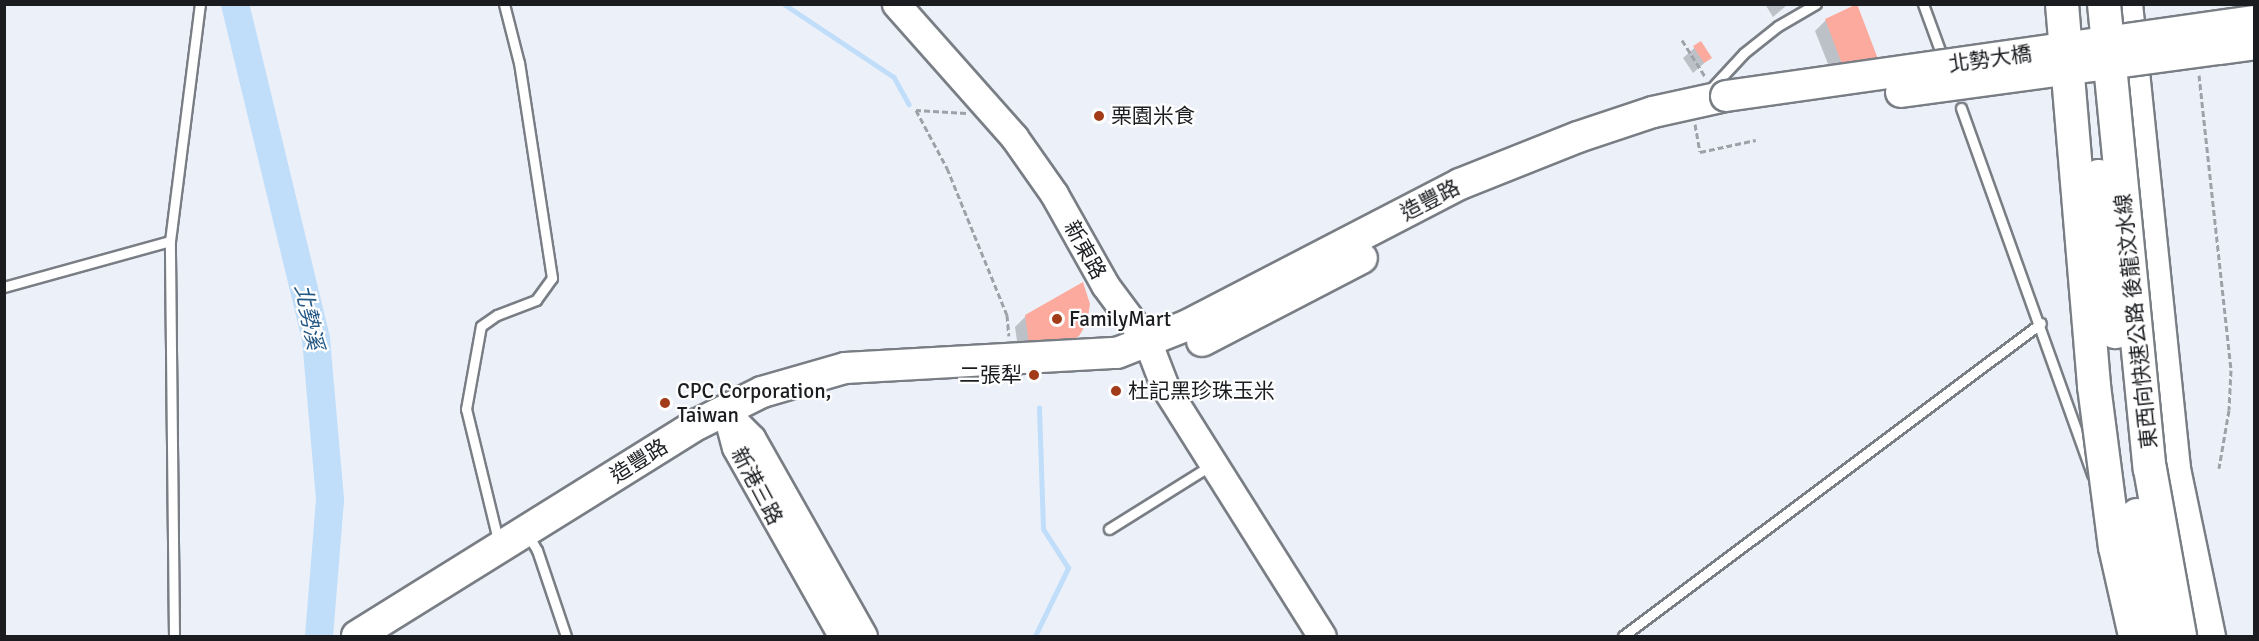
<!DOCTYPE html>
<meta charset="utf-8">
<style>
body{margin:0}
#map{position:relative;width:2259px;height:641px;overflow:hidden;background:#ecf1f9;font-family:Signika,"Noto Sans TC",sans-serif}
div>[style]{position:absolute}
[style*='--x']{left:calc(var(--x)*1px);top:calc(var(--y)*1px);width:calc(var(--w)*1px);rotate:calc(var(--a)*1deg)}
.shadow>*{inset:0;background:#0003}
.stream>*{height:4.5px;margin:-2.25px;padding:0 2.25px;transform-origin:2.25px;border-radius:2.25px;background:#c0ddf9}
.river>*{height:28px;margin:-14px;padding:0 14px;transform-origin:14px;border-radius:14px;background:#c0ddf9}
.building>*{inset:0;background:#fcaa9d}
.path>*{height:3px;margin-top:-1.5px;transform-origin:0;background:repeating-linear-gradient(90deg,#9ea1a8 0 6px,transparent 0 9px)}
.roads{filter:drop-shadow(2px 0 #797e85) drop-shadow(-2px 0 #797e85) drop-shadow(0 2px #797e85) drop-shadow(0 -2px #797e85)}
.service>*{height:9px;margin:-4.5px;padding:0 4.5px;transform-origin:4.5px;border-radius:4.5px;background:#fff}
.tertiary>*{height:24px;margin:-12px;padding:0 12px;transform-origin:12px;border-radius:12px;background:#fff}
.secondary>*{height:27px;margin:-13.5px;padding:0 13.5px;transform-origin:13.5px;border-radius:13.5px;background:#fff}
.primary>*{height:30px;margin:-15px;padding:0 15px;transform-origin:15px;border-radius:15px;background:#fff}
.trunk>*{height:32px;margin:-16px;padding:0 16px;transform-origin:16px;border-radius:16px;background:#fff}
.bridges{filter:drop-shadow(2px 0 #797e85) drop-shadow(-2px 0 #797e85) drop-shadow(0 2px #797e85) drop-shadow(0 -2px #797e85)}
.primary-bridge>*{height:30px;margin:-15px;padding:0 15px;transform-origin:15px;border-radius:15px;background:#fff}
.trunk-bridge>*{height:32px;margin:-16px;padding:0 16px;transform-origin:16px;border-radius:16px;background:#fff}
.dots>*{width:16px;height:16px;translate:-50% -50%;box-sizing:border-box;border:3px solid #fefefe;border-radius:50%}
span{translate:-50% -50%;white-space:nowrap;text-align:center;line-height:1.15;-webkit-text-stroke:4.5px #fefefe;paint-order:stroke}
.street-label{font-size:21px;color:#1a1c1f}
.poi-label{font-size:21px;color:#1a1c1f}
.left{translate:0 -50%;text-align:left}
.right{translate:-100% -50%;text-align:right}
.water-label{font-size:22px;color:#235784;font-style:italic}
.frame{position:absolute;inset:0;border:6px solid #1a1c1f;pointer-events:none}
</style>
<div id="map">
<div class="shadow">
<i style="clip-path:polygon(1765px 4px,1787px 4px,1787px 5px,1773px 17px)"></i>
<i style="clip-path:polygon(1856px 6px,1876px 58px,1866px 69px,1832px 74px,1815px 31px,1826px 20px)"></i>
<i style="clip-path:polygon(1700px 43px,1710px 58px,1693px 73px,1683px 58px)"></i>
<i style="clip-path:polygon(1026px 316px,1078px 335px,1067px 346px,1020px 361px,1015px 327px)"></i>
</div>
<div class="stream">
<i style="--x:784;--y:4;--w:132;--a:33.6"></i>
<i style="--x:894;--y:77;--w:31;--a:61"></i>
<i style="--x:1035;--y:636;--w:76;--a:-64.1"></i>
<i style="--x:1068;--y:568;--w:46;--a:-122.7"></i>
<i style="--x:1043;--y:529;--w:121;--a:-91.9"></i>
</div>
<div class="river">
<i style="--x:235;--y:4;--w:345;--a:76.4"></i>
<i style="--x:316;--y:339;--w:162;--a:85"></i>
<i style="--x:330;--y:500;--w:136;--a:94.6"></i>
</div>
<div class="building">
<i style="clip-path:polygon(1857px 4px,1878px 59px,1842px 64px,1825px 19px)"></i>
<i style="clip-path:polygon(1701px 41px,1712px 58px,1704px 63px,1693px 46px)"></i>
<i style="clip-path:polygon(1083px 282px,1090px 304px,1087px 323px,1079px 336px,1063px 346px,1030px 351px,1025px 315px)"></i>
</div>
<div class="path">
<i style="--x:1682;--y:40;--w:45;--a:57.7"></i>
<i style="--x:2199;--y:75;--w:297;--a:83.8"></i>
<i style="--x:2231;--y:370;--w:40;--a:92.9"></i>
<i style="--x:2229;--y:410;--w:59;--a:99.8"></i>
<i style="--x:966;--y:113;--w:50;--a:-176.6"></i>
<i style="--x:916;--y:110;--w:66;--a:61.9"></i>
<i style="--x:947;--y:168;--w:159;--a:67.8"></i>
<i style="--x:1007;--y:315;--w:21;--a:85"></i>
<i style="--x:1695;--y:124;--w:28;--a:80"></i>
<i style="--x:1700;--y:152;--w:57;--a:-12.1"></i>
</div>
<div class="roads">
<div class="service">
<i style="--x:1923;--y:4;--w:55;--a:69.9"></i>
<i style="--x:1707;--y:93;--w:54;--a:-47.2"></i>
<i style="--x:1744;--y:53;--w:43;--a:-38.5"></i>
<i style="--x:1778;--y:26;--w:44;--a:-30.1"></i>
<i style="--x:1961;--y:108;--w:389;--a:70.3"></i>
<i style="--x:4;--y:287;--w:172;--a:-15.5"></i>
<i style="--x:1109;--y:529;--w:119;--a:-32"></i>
<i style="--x:527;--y:533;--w:20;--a:60"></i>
<i style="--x:537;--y:550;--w:91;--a:71.4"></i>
<i style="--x:499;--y:544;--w:139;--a:-103.7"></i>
<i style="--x:466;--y:409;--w:84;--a:-79.8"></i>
<i style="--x:481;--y:326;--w:19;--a:-35"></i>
<i style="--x:497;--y:315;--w:42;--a:-21"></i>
<i style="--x:536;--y:300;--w:27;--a:-54"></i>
<i style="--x:552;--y:278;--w:218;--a:-98.7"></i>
<i style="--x:519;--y:63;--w:61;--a:-104.3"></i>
<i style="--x:174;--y:636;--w:395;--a:-90.6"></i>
<i style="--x:170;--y:241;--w:239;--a:-82.8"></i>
<i style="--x:1623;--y:636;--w:522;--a:-36.83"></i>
</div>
<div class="tertiary">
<i style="--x:724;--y:409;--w:41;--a:45"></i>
<i style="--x:753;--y:438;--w:227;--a:60.5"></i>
<i style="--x:725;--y:411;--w:38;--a:75"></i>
<i style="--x:735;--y:448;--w:216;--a:60.6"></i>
</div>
<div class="secondary">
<i style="--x:896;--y:4;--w:178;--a:48.4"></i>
<i style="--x:1014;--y:137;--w:70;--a:54.9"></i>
<i style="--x:1054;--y:194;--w:104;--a:60.7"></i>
<i style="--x:1105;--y:285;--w:72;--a:53.4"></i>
<i style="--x:1148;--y:343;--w:47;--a:68.9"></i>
<i style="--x:1165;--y:387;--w:294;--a:57.8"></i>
</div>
<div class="primary">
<i style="--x:1202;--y:341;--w:180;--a:-27.4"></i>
<i style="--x:357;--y:636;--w:402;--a:-31.9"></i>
<i style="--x:698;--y:424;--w:72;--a:-26.6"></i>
<i style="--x:762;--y:392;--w:86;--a:-16.1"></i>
<i style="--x:845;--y:368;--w:272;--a:-3.2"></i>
<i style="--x:1117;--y:353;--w:76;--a:-21.5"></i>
<i style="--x:1188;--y:325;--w:306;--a:-27.4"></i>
<i style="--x:1460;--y:184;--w:127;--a:-21.7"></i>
<i style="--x:1578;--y:137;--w:79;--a:-18.4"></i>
<i style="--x:1653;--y:112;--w:75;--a:-12.4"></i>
</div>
<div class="trunk">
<i style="--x:2126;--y:4;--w:467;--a:84.1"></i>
<i style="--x:2174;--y:469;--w:171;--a:78.2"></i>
</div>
</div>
<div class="bridges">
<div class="primary-bridge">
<i style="--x:1901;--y:92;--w:356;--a:-7.7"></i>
<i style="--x:1726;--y:96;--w:533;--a:-8.08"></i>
</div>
<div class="trunk-bridge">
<i style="--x:2062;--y:4;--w:383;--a:85.2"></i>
<i style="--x:2094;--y:386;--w:162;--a:82.6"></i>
<i style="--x:2115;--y:547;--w:91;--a:77.3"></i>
<i style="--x:2104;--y:4;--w:467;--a:84.4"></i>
<i style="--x:2150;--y:469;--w:170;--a:79.8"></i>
<i style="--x:2099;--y:176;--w:157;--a:84.1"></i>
<i style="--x:2137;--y:515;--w:123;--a:80.6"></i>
</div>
</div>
<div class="dots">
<i style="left:1099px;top:116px;background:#a23b18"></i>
<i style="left:1057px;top:319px;background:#a23b18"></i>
<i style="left:1034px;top:375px;background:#a23b18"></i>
<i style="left:1116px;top:391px;background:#a23b18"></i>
<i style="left:665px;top:403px;background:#a23b18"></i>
</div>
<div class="street-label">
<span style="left:1990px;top:59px;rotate:-8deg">北勢大橋</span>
<span style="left:1430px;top:200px;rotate:-27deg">造豐路</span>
<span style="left:1085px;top:250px;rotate:61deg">新東路</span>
<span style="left:2136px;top:321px;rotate:-96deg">東西向快速公路 後龍汶水線</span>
<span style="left:639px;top:461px;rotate:-32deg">造豐路</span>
<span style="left:757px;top:486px;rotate:62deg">新港三路</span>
</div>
<div class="poi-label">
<span class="left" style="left:1111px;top:116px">栗園米食</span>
<span class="left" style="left:1069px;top:319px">FamilyMart</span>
<span class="right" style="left:1022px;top:375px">二張犁</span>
<span class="left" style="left:677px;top:403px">CPC Corporation,<br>Taiwan</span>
<span class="left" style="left:1128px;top:391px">杜記黑珍珠玉米</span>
</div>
<div class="water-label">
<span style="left:309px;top:317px;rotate:78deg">北勢溪</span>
</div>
<div class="frame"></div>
</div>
